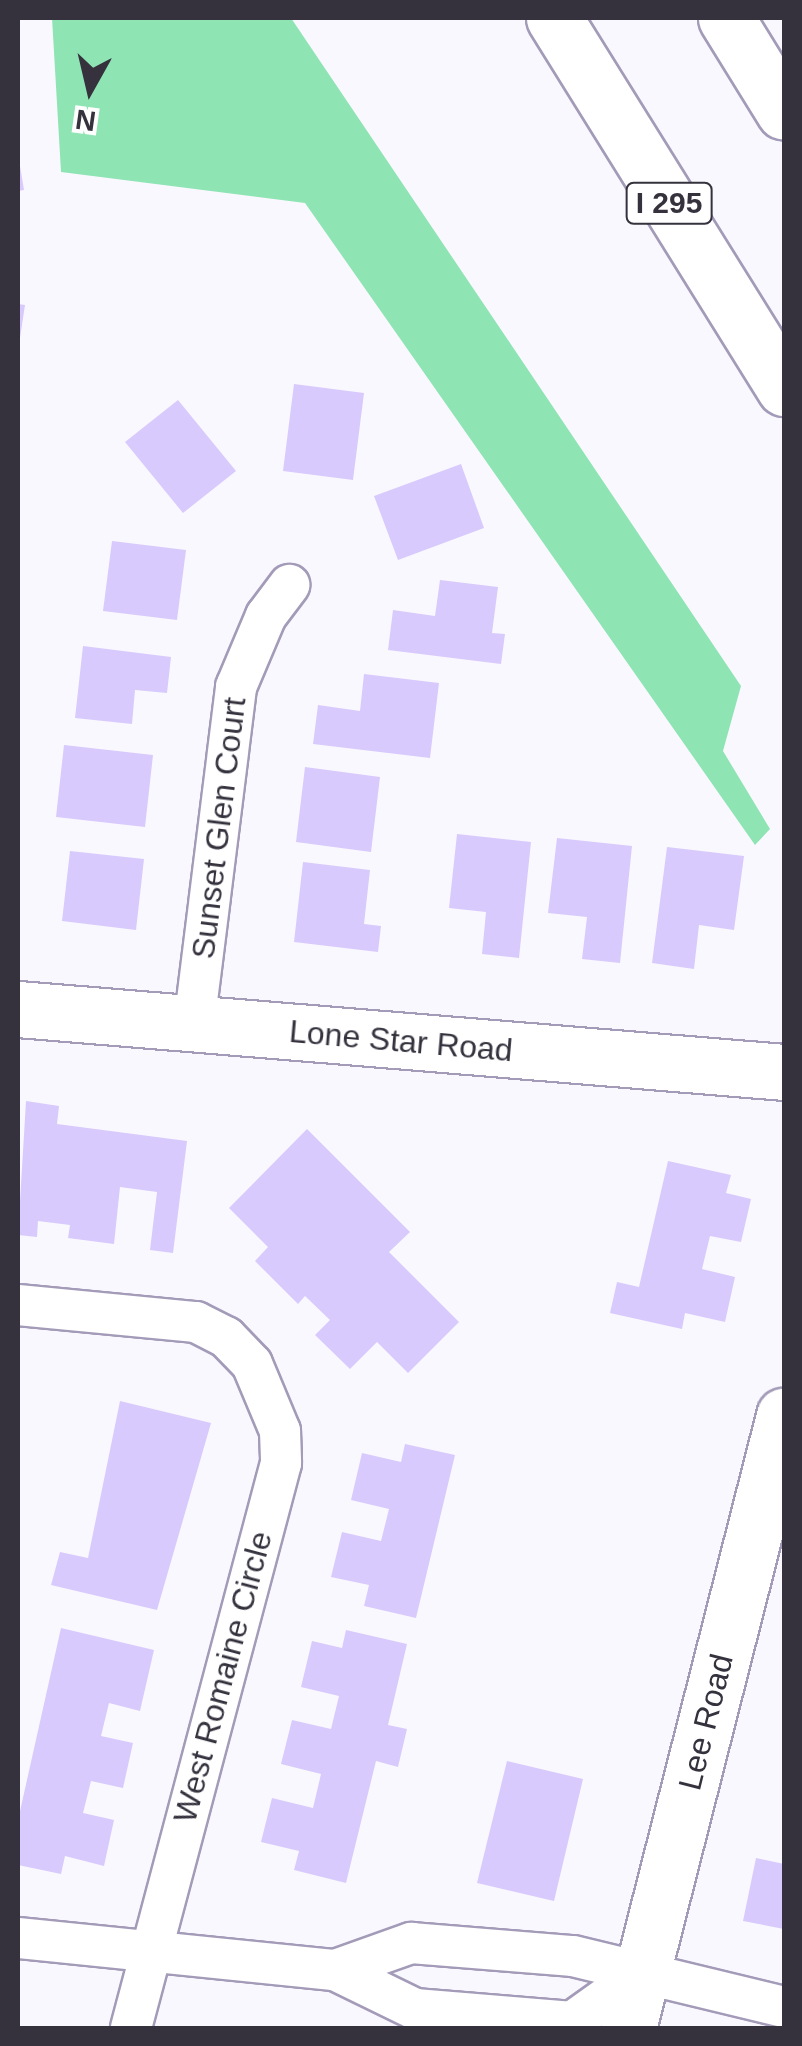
<!DOCTYPE html>
<style>
body{margin:0}
#map{position:relative;width:802px;height:2046px;overflow:hidden;background:#faf8ff;font-family:Helvetica,sans-serif}
div>[style]{position:absolute}
[style*='--x']{left:calc(var(--x)*1px);top:calc(var(--y)*1px);width:calc(var(--w)*1px);rotate:calc(var(--a)*1deg)}
.green>*{inset:0;background:#8fe4b3}
.building>*{inset:0;background:#d8cafc}
.roads{filter:drop-shadow(2px 0 #a39bb8) drop-shadow(-2px 0 #a39bb8) drop-shadow(0 2px #a39bb8) drop-shadow(0 -2px #a39bb8)}
.street>*{height:40px;margin:-20px;padding:0 20px;transform-origin:20px;border-radius:20px;background:#fff}
.secondary>*{height:55px;margin:-27.5px;padding:0 27.5px;transform-origin:27.5px;border-radius:27.5px;background:#fff}
.highway>*{height:55px;margin:-27.5px;padding:0 27.5px;transform-origin:27.5px;border-radius:27.5px;background:#fff}
span{translate:-50% -50%;white-space:nowrap;text-align:center;line-height:1.15;-webkit-text-stroke:8px #fff;paint-order:stroke}
.shield-label span{padding:2px 8px;background:#fff;border:2px solid;border-radius:8px;-webkit-text-stroke-width:0}
.shield-label{font-size:30px;color:#35323e;font-weight:700}
.street-label{font-size:32px;color:#35323e}
.frame{position:absolute;inset:0;border:20px solid #35323e;pointer-events:none}
.north{position:absolute;left:40px;top:40px;width:100px;height:100px;-webkit-text-stroke:8px #fff;paint-order:stroke;rotate:188deg;font-size:28px;font-weight:700;line-height:40px;text-align:center;color:#35323e}
.north::after{content:'';display:block;margin:auto;width:35px;height:45px;background:#35323e;clip-path:polygon(50% 0,100% 100%,50% 72%,0 100%)}
</style>
<div id="map">
<div class="green">
<i style="clip-path:polygon(52px 18px,291px 18px,741px 686px,723px 751px,770px 829px,755px 845px,305px 203px,61px 172px)"></i>
</div>
<div class="building">
<i style="clip-path:polygon(18px 154px,24px 190px,18px 191px)"></i>
<i style="clip-path:polygon(18px 304px,25px 305px,20px 338px,18px 338px)"></i>
<i style="clip-path:polygon(294px 384px,364px 393px,353px 480px,283px 471px)"></i>
<i style="clip-path:polygon(178px 400px,236px 471px,183px 513px,125px 442px)"></i>
<i style="clip-path:polygon(461px 464px,484px 528px,398px 560px,374px 496px)"></i>
<i style="clip-path:polygon(112px 541px,186px 550px,177px 620px,103px 611px)"></i>
<i style="clip-path:polygon(440px 580px,498px 587px,492px 633px,505px 634px,501px 664px,388px 650px,393px 610px,435px 616px)"></i>
<i style="clip-path:polygon(83px 646px,171px 657px,167px 693px,135px 690px,132px 724px,75px 718px)"></i>
<i style="clip-path:polygon(364px 674px,439px 683px,430px 758px,313px 744px,318px 705px,360px 711px)"></i>
<i style="clip-path:polygon(64px 745px,153px 755px,145px 827px,56px 817px)"></i>
<i style="clip-path:polygon(305px 767px,380px 777px,371px 852px,296px 842px)"></i>
<i style="clip-path:polygon(457px 834px,531px 842px,519px 958px,482px 954px,486px 912px,449px 908px)"></i>
<i style="clip-path:polygon(557px 838px,632px 846px,620px 963px,582px 959px,587px 917px,548px 913px)"></i>
<i style="clip-path:polygon(667px 847px,744px 856px,734px 930px,699px 925px,694px 969px,652px 963px)"></i>
<i style="clip-path:polygon(70px 851px,144px 859px,136px 930px,62px 921px)"></i>
<i style="clip-path:polygon(303px 862px,370px 870px,364px 924px,381px 926px,378px 952px,294px 942px)"></i>
<i style="clip-path:polygon(26px 1101px,59px 1106px,57px 1124px,187px 1141px,173px 1253px,150px 1250px,157px 1192px,120px 1187px,114px 1244px,68px 1238px,70px 1225px,38px 1221px,37px 1237px,18px 1235px)"></i>
<i style="clip-path:polygon(307px 1129px,410px 1232px,389px 1252px,459px 1322px,408px 1373px,377px 1342px,350px 1369px,315px 1335px,330px 1320px,305px 1296px,298px 1304px,255px 1261px,268px 1247px,229px 1208px)"></i>
<i style="clip-path:polygon(668px 1161px,731px 1175px,726px 1193px,751px 1199px,741px 1242px,710px 1236px,702px 1269px,735px 1277px,725px 1322px,685px 1313px,682px 1329px,610px 1313px,617px 1282px,639px 1287px)"></i>
<i style="clip-path:polygon(120px 1401px,211px 1423px,157px 1610px,51px 1585px,60px 1552px,88px 1558px)"></i>
<i style="clip-path:polygon(405px 1444px,455px 1455px,416px 1618px,364px 1606px,369px 1585px,331px 1577px,342px 1532px,381px 1541px,389px 1509px,351px 1500px,362px 1453px,401px 1462px)"></i>
<i style="clip-path:polygon(61px 1628px,154px 1650px,140px 1711px,109px 1703px,101px 1736px,133px 1743px,123px 1788px,91px 1781px,83px 1813px,114px 1820px,104px 1866px,65px 1856px,61px 1874px,18px 1865px,18px 1820px)"></i>
<i style="clip-path:polygon(346px 1630px,407px 1644px,388px 1725px,407px 1729px,398px 1767px,376px 1761px,346px 1883px,294px 1870px,299px 1851px,261px 1842px,272px 1798px,313px 1808px,321px 1774px,281px 1764px,292px 1720px,331px 1729px,339px 1696px,301px 1687px,312px 1641px,342px 1648px)"></i>
<i style="clip-path:polygon(507px 1761px,583px 1779px,554px 1901px,477px 1883px)"></i>
<i style="clip-path:polygon(756px 1858px,784px 1864px,784px 1929px,743px 1921px)"></i>
</div>
<div class="roads">
<div class="street">
<i style="--x:194;--y:1025;--w:341;--a:-82.9"></i>
<i style="--x:236;--y:687;--w:77;--a:-67.1"></i>
<i style="--x:266;--y:616;--w:39;--a:-53"></i>
<i style="--x:18;--y:1305;--w:179;--a:5.5"></i>
<i style="--x:196;--y:1322;--w:34;--a:27"></i>
<i style="--x:226;--y:1337;--w:37;--a:46"></i>
<i style="--x:252;--y:1364;--w:73;--a:67.3"></i>
<i style="--x:280;--y:1431;--w:32;--a:88"></i>
<i style="--x:281;--y:1463;--w:585;--a:104.87"></i>
<i style="--x:18;--y:1938;--w:319;--a:5.8"></i>
<i style="--x:335;--y:1970;--w:89;--a:26"></i>
<i style="--x:415;--y:2009;--w:158;--a:4.7"></i>
<i style="--x:572;--y:2022;--w:86;--a:-35.5"></i>
<i style="--x:335;--y:1970;--w:81;--a:-19.6"></i>
<i style="--x:411;--y:1943;--w:163;--a:4.6"></i>
<i style="--x:573;--y:1956;--w:217;--a:13.6"></i>
</div>
<div class="secondary">
<i style="--x:18;--y:1009;--w:769;--a:4.7"></i>
<i style="--x:628;--y:2028;--w:632;--a:-75.7"></i>
</div>
<div class="highway">
<i style="--x:554;--y:18;--w:436;--a:58.1"></i>
<i style="--x:726;--y:18;--w:110;--a:58.3"></i>
</div>
</div>
<div class="shield-label">
<span style="left:669px;top:203px">I 295</span>
</div>
<div class="street-label">
<span style="left:219px;top:828px;rotate:-83deg">Sunset Glen Court</span>
<span style="left:401px;top:1041px;rotate:5deg">Lone Star Road</span>
<span style="left:223px;top:1677px;rotate:-75deg">West Romaine Circle</span>
<span style="left:706px;top:1722px;rotate:-76deg">Lee Road</span>
</div>
<div class="frame"></div>
<div class="north">N</div>
</div>
